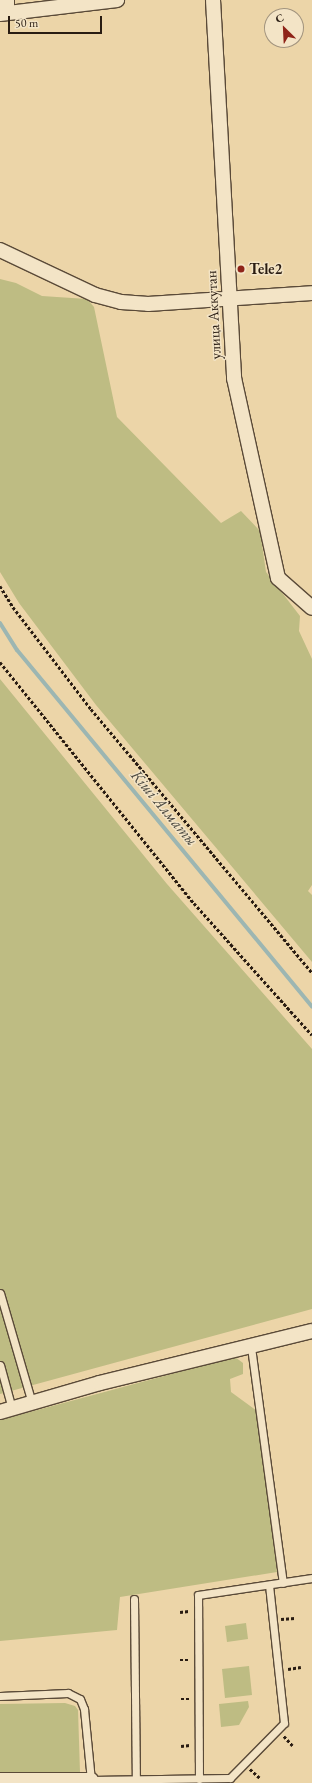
<!DOCTYPE html>
<meta charset="utf-8">
<style>
body{margin:0}
#map{position:relative;width:312px;height:1783px;overflow:hidden;background:#ecd5a8;font-family:"EB Garamond",serif}
div>[style]{position:absolute}
[style*='--x']{left:calc(var(--x)*1px);top:calc(var(--y)*1px);width:calc(var(--w)*1px);rotate:calc(var(--a)*1deg)}
.green>*{inset:0;background:#bebc83}
.stream>*{height:4px;margin:-2px;padding:0 2px;transform-origin:2px;border-radius:2px;background:#9cb6b2}
.path>*{height:2.5px;margin-top:-1.25px;transform-origin:0;background:repeating-linear-gradient(90deg,#291c12 0 3px,transparent 0 5px)}
.roads{filter:drop-shadow(1px 0 #5a4a38) drop-shadow(-1px 0 #5a4a38) drop-shadow(0 1px #5a4a38) drop-shadow(0 -1px #5a4a38)}
.lane>*{height:7px;margin:-3.5px;padding:0 3.5px;transform-origin:3.5px;border-radius:3.5px;background:#f3e4c6}
.street>*{height:14px;margin:-7px;padding:0 7px;transform-origin:7px;border-radius:7px;background:#f3e4c6}
.dots>*{width:11px;height:11px;translate:-50% -50%;box-sizing:border-box;border:2px solid #f3e4c6;border-radius:50%}
span{translate:-50% -50%;white-space:nowrap;text-align:center;line-height:1.15;-webkit-text-stroke:3px #f3e4c6;paint-order:stroke}
.poi-label{font-size:15px;color:#291c12;font-weight:700}
.left{translate:0 -50%;text-align:left}
.street-label{font-size:15px;color:#291c12}
.water-label{font-size:16px;color:#4c4a42;font-style:italic}
.north{position:absolute;left:264px;top:8px;width:40px;height:40px;box-sizing:border-box;background:#f3e4c6;border:1px solid #a2947e;border-radius:50%;rotate:336deg;font-size:11px;font-weight:700;line-height:16px;text-align:center;color:#291c12}
.north::after{content:'';display:block;margin:auto;width:14px;height:18px;background:#8f2418;clip-path:polygon(50% 0,100% 100%,50% 72%,0 100%)}
.scale{position:absolute;left:8px;top:16px;width:94px;height:18px;box-sizing:border-box;border:2px solid #291c12;border-top:0;padding-left:5px;font-size:12px;line-height:14px;white-space:nowrap;color:#291c12;-webkit-text-stroke:3px #f3e4c6;paint-order:stroke}
</style>
<div id="map">
<div class="green">
<i style="clip-path:polygon(0 279px,16px 283px,42px 296px,87px 299px,94px 307px,117px 417px,221px 523px,241px 511px,260px 531px,266px 572px,300px 616px,299px 631px,312px 659px,312px 885px,308px 891px,312px 895px,312px 962px,96px 705px,19px 603px,0 572px)"></i>
<i style="clip-path:polygon(0 679px,167px 884px,312px 1049px,312px 1309px,0 1394px)"></i>
<i style="clip-path:polygon(235px 1357px,243px 1363px,243px 1374px,230px 1379px,231px 1392px,257px 1411px,277px 1572px,120px 1597px,117px 1630px,0 1641px,0 1420px)"></i>
<i style="clip-path:polygon(246px 1623px,248px 1639px,227px 1642px,225px 1626px)"></i>
<i style="clip-path:polygon(249px 1666px,252px 1695px,225px 1698px,222px 1669px)"></i>
<i style="clip-path:polygon(248px 1701px,249px 1707px,239px 1725px,221px 1727px,219px 1704px)"></i>
<i style="clip-path:polygon(65px 1703px,75px 1706px,78px 1710px,80px 1772px,0 1772px,0 1704px)"></i>
</div>
<div class="stream">
<i style="--x:0;--y:623;--w:32;--a:58"></i>
<i style="--x:17;--y:650;--w:463;--a:50.4"></i>
</div>
<div class="path">
<i style="--x:0;--y:586;--w:25;--a:58"></i>
<i style="--x:13;--y:607;--w:128;--a:52.6"></i>
<i style="--x:91;--y:709;--w:344;--a:50"></i>
<i style="--x:0;--y:662;--w:309;--a:51.2"></i>
<i style="--x:194;--y:903;--w:177;--a:48.2"></i>
<i style="--x:180;--y:1612;--w:9;--a:-6"></i>
<i style="--x:281;--y:1619;--w:14;--a:-4"></i>
<i style="--x:180;--y:1660;--w:10;--a:0"></i>
<i style="--x:288;--y:1669;--w:13;--a:-9"></i>
<i style="--x:181;--y:1699;--w:9;--a:0"></i>
<i style="--x:284;--y:1736;--w:13;--a:48"></i>
<i style="--x:181;--y:1746;--w:9;--a:-6"></i>
<i style="--x:250;--y:1769;--w:13;--a:42"></i>
</div>
<div class="roads">
<div class="lane">
<i style="--x:0;--y:1293;--w:115;--a:73.8"></i>
<i style="--x:251;--y:1347;--w:238;--a:82.3"></i>
<i style="--x:0;--y:1365;--w:46;--a:74.7"></i>
<i style="--x:134;--y:1599;--w:181;--a:89.4"></i>
<i style="--x:0;--y:1696;--w:68;--a:-2.5"></i>
<i style="--x:68;--y:1693;--w:13;--a:27"></i>
<i style="--x:80;--y:1699;--w:11;--a:68"></i>
<i style="--x:84;--y:1709;--w:71;--a:84.4"></i>
<i style="--x:91;--y:1780;--w:139;--a:-0.8"></i>
<i style="--x:230;--y:1778;--w:77;--a:-45.5"></i>
<i style="--x:284;--y:1723;--w:139;--a:-96.2"></i>
<i style="--x:199;--y:1779;--w:184;--a:-90.3"></i>
<i style="--x:198;--y:1595;--w:115;--a:-8.5"></i>
</div>
<div class="street">
<i style="--x:7;--y:0;--w:13;--a:90"></i>
<i style="--x:213;--y:0;--w:379;--a:86.8"></i>
<i style="--x:234;--y:378;--w:205;--a:77.6"></i>
<i style="--x:278;--y:578;--w:45;--a:41.4"></i>
<i style="--x:0;--y:14;--w:118;--a:-6.8"></i>
<i style="--x:0;--y:250;--w:105;--a:25.3"></i>
<i style="--x:95;--y:295;--w:27;--a:15"></i>
<i style="--x:121;--y:302;--w:27;--a:4"></i>
<i style="--x:148;--y:304;--w:164;--a:-3.8"></i>
<i style="--x:0;--y:1412;--w:104;--a:-16.2"></i>
<i style="--x:100;--y:1383;--w:218;--a:-13.8"></i>
<i style="--x:0;--y:1780;--w:91;--a:0"></i>
<i style="--x:91;--y:1780;--w:3;--a:90"></i>
</div>
</div>
<div class="dots">
<i style="left:241px;top:269px;background:#8f2418"></i>
</div>
<div class="poi-label">
<span class="left" style="left:249px;top:269px">Tele2</span>
</div>
<div class="street-label">
<span style="left:213px;top:315px;rotate:-93deg">улица Аккутан</span>
</div>
<div class="water-label">
<span style="left:164px;top:808px;rotate:50deg">Кіші Алматы</span>
</div>
<div class="north">С</div>
<div class="scale">50 m</div>
</div>
